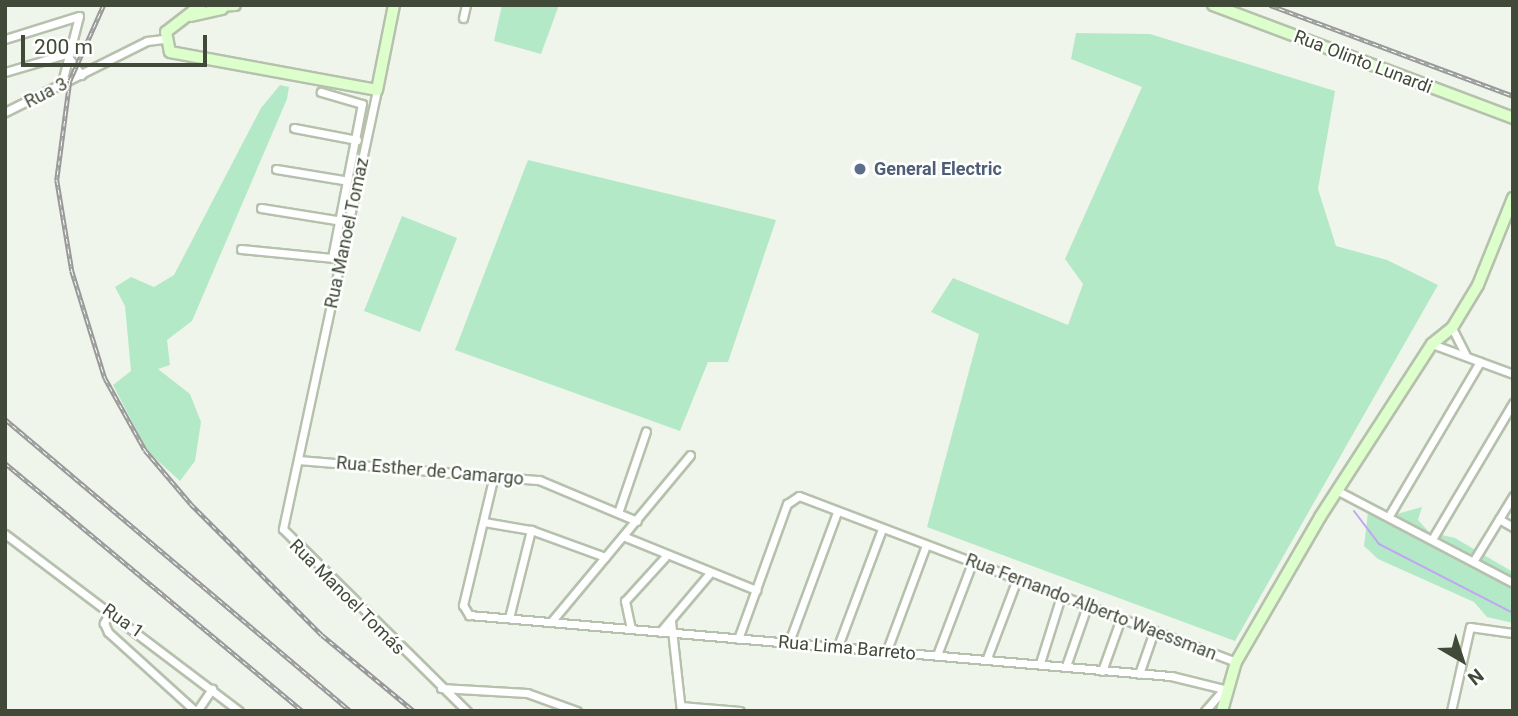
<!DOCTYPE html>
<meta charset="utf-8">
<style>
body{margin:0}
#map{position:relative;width:1518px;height:716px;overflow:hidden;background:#eff5eb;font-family:Roboto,sans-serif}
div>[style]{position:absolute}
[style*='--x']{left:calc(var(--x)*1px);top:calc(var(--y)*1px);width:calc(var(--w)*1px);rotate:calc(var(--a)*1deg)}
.green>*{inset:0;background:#b4e9c7}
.stream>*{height:2px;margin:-1px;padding:0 1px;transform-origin:1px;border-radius:1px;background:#bfa8f1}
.roads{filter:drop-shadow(2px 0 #b6c1ad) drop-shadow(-2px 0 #b6c1ad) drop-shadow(0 2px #b6c1ad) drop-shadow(0 -2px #b6c1ad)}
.street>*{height:7px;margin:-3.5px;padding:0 3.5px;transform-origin:3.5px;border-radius:3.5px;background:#fff}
.secondary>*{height:10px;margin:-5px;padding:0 5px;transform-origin:5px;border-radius:5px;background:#ddffcb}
.rail>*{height:4.5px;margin-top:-2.25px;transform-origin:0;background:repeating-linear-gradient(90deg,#fff 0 5px,#999 0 10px);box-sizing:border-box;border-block:2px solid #999}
.dots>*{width:19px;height:19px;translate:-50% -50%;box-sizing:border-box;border:4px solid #fff;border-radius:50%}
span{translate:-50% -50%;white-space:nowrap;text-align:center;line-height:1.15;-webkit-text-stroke:5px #fff;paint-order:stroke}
.street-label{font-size:18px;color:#414a38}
.service-label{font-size:18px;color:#4e5e75;font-weight:700}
.left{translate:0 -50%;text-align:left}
.frame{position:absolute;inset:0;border:7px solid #414a38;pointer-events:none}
.north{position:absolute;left:1427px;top:625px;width:70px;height:70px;-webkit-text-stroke:5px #fff;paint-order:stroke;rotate:141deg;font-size:19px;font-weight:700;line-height:28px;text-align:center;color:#414a38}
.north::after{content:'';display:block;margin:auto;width:24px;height:32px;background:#414a38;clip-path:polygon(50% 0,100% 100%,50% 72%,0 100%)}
.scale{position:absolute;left:21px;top:35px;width:186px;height:32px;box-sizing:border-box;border:4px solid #414a38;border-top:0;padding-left:9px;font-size:21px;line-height:24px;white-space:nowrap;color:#414a38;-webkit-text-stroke:5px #fff;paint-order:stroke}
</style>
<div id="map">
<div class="green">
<i style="clip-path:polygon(502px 5px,559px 5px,541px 54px,494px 41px)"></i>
<i style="clip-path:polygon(1076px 33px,1150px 34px,1335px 91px,1318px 189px,1336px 246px,1387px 260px,1438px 285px,1235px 641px,927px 527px,979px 334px,931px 312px,953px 278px,1068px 325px,1083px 284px,1065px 259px,1142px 87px,1071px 59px)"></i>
<i style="clip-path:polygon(280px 85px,289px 87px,287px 99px,192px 321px,167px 340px,170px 365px,158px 369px,190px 394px,201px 422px,195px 461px,180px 481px,148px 452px,113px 385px,131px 371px,125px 306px,115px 287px,131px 277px,154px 287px,174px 275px,261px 108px)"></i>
<i style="clip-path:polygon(528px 160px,776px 220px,728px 362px,708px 362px,680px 431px,455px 350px)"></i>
<i style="clip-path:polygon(402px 216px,457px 238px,420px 332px,364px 311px)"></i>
<i style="clip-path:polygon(1422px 507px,1418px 520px,1429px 532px,1455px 538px,1513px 572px,1513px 623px,1487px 617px,1474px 602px,1378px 559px,1364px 546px,1368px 512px,1386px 517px)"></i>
</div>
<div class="stream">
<i style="--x:1354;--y:511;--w:41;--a:52.9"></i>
<i style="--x:1379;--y:544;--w:151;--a:27.2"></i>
</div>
<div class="roads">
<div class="street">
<i style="--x:463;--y:18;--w:13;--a:-77"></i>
<i style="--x:5;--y:39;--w:77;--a:-17.3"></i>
<i style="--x:79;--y:16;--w:72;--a:104.4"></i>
<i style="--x:5;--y:72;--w:64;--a:-16.4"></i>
<i style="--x:66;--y:54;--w:26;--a:54"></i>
<i style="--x:377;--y:90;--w:449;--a:102.1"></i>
<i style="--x:283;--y:529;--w:259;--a:44.7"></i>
<i style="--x:5;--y:112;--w:159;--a:-26.6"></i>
<i style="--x:147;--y:41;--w:16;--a:-7"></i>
<i style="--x:294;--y:128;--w:64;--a:10.8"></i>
<i style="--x:276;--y:169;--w:68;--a:9.3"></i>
<i style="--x:261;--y:208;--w:76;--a:9.1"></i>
<i style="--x:241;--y:249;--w:91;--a:5.6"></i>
<i style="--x:332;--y:258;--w:157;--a:-79"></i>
<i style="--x:362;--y:104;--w:43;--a:-163.7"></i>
<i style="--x:1452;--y:328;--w:30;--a:63"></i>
<i style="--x:1432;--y:344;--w:86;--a:20.3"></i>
<i style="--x:299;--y:460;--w:241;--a:4.8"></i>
<i style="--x:539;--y:480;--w:106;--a:22.7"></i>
<i style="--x:494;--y:475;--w:134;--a:103.4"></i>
<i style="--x:463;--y:605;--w:12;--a:59"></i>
<i style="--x:469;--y:615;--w:705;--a:4.97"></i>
<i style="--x:1171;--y:676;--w:55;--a:13.8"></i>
<i style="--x:1224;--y:689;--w:29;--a:131"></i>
<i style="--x:1340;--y:492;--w:195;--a:27.7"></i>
<i style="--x:619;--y:510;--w:83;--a:-71.1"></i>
<i style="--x:1390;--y:514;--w:177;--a:-59.4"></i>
<i style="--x:1499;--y:519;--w:16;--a:30"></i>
<i style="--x:484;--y:522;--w:48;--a:9.7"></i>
<i style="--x:531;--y:530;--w:79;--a:20"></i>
<i style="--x:5;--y:534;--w:293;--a:37.1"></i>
<i style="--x:623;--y:536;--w:144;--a:22.1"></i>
<i style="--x:1434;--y:536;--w:155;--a:-59.3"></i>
<i style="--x:1474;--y:560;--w:75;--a:-58.6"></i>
<i style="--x:110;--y:612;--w:13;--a:119"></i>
<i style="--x:104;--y:623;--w:10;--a:66"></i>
<i style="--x:108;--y:632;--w:118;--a:42.2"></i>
<i style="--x:509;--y:618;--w:91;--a:-76"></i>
<i style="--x:671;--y:621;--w:91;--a:83.7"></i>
<i style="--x:551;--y:622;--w:217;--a:-50.2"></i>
<i style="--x:631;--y:629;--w:29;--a:-102"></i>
<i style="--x:625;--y:601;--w:59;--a:-47.7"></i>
<i style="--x:660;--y:632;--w:76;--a:-49.8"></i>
<i style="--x:738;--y:639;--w:144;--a:-70.1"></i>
<i style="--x:787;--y:504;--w:14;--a:-34"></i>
<i style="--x:799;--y:496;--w:467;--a:20.8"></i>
<i style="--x:789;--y:642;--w:139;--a:-69.7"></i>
<i style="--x:838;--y:646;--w:125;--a:-69.4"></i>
<i style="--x:887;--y:650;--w:112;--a:-69.6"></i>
<i style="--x:937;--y:655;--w:98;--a:-69.2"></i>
<i style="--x:987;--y:658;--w:85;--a:-69.2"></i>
<i style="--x:1040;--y:663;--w:70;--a:-72.6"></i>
<i style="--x:1066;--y:666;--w:64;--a:-70.7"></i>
<i style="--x:1102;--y:671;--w:56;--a:-70.3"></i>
<i style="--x:1139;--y:674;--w:46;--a:-70.8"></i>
<i style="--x:441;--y:688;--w:86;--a:3.3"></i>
<i style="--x:527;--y:693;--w:53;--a:19.8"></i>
<i style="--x:681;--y:706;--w:59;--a:4.8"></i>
<i style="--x:197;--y:711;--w:27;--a:-56"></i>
<i style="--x:1451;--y:711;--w:86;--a:-77.3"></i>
<i style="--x:1470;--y:627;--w:43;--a:7.9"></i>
</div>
<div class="secondary">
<i style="--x:201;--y:5;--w:44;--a:142.4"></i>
<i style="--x:166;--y:32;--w:20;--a:79"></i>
<i style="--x:170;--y:52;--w:210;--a:10.4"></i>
<i style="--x:377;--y:90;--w:87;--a:-78.7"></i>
<i style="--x:1213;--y:5;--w:321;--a:20.6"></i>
<i style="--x:218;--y:6;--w:17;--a:-3"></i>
<i style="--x:191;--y:16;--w:32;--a:-13"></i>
<i style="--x:1222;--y:711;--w:51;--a:-74.1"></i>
<i style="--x:1236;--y:662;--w:168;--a:-59.9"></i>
<i style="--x:1320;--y:517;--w:206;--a:-57.1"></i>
<i style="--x:1432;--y:344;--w:26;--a:-39"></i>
<i style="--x:1452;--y:328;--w:50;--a:-58.8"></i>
<i style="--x:1478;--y:285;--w:94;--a:-68.1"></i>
</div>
</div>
<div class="rail">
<i style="--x:104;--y:5;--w:83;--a:114.1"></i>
<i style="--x:70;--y:81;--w:100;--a:97.5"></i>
<i style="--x:57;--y:180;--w:92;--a:80.6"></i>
<i style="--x:72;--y:271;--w:112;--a:72.9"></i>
<i style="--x:105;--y:378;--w:82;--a:60.9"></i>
<i style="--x:145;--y:450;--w:71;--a:49.6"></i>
<i style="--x:191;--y:504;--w:185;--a:45"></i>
<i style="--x:322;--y:635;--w:119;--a:39.6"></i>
<i style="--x:1270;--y:5;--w:259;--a:20.5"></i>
<i style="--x:5;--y:419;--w:453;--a:40.2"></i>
<i style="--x:5;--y:463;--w:388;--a:39.8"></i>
</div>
<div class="dots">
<i style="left:860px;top:169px;background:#5c6f8a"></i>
</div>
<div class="street-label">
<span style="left:1363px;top:62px;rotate:21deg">Rua Olinto Lunardi</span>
<span style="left:46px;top:93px;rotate:-27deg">Rua 3</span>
<span style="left:347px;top:233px;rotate:-78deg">Rua Manoel Tomaz</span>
<span style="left:430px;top:471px;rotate:5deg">Rua Esther de Camargo</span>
<span style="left:347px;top:597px;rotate:45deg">Rua Manoel Tomás</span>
<span style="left:1091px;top:607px;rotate:21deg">Rua Fernando Alberto Waessman</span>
<span style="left:123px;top:621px;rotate:35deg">Rua 1</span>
<span style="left:847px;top:648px;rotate:5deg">Rua Lima Barreto</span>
</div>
<div class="service-label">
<span class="left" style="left:874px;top:169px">General Electric</span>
</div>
<div class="frame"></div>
<div class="north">N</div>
<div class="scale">200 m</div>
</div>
